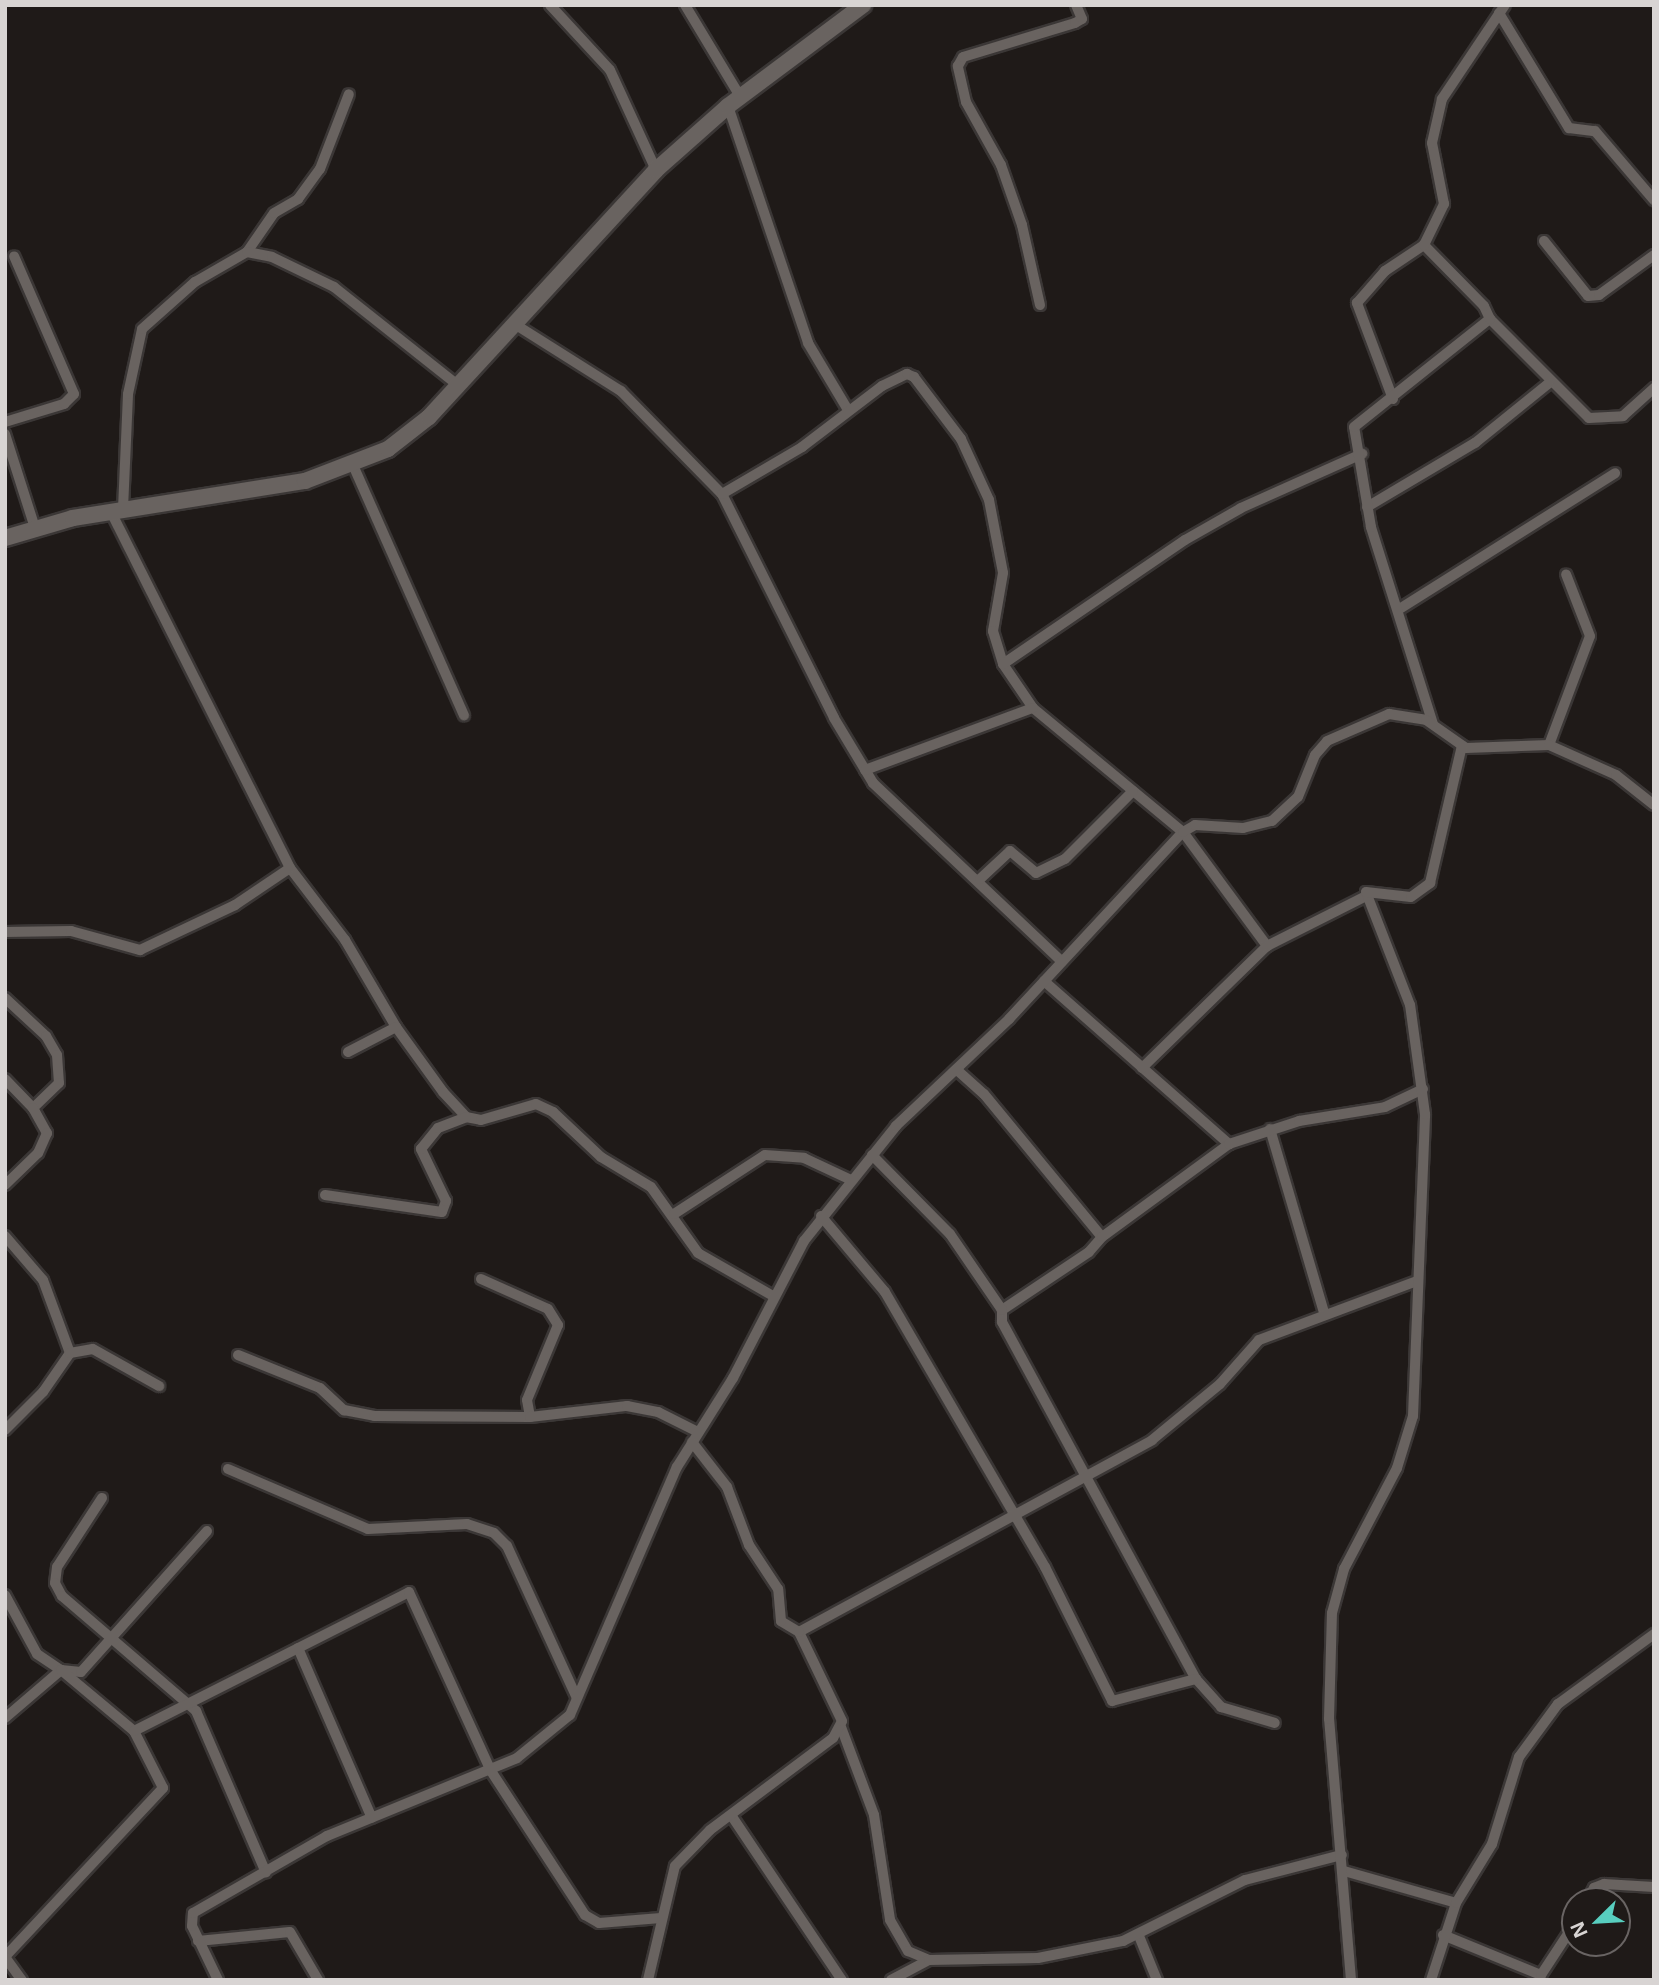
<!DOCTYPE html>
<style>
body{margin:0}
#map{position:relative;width:1659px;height:1985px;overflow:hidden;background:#1f1a18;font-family:"Open Sans",sans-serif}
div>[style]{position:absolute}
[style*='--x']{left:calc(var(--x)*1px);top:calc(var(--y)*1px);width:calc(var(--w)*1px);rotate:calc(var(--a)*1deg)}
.roads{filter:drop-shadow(2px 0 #3b3736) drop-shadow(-2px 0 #3b3736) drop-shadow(0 2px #3b3736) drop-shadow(0 -2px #3b3736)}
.street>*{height:10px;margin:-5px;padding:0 5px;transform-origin:5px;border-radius:5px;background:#696360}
.secondary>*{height:16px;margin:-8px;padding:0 8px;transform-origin:8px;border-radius:8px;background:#696360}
span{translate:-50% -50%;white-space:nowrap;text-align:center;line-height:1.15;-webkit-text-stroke:6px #1f1a18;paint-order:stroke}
.frame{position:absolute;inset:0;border:7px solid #d8d4d3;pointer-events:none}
.north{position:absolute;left:1561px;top:1887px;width:70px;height:70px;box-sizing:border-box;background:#1f1a18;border:2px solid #696463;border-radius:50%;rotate:246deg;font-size:19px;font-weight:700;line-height:28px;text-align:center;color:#d8d4d3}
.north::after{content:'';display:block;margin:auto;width:24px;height:32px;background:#58cebf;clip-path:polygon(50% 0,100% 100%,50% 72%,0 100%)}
</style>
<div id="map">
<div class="roads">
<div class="street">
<i style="--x:550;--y:5;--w:88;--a:47.3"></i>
<i style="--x:610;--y:70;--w:110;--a:65.3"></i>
<i style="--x:685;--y:5;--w:109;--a:58.9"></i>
<i style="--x:1499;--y:13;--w:135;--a:58.7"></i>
<i style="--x:1569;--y:128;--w:26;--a:7"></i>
<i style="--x:1595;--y:131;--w:91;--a:49.5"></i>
<i style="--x:728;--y:106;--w:250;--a:71.3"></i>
<i style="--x:808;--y:343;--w:78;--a:59.2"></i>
<i style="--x:1544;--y:241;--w:70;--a:51.3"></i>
<i style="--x:1588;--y:296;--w:11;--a:-5"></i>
<i style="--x:1599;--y:295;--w:68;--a:-36"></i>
<i style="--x:247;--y:252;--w:47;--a:-55.3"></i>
<i style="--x:274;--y:213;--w:28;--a:-30"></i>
<i style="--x:298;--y:199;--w:37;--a:-54"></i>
<i style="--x:320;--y:169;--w:80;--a:-68.9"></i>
<i style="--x:1040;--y:305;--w:82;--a:-102.7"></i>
<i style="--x:1022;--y:225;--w:64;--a:-109.3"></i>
<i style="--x:1001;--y:165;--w:72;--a:-119.1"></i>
<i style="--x:966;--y:102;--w:37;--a:-103"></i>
<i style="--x:958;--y:66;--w:10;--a:-61"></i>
<i style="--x:963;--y:57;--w:117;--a:-16.9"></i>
<i style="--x:1075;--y:23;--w:8;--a:-30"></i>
<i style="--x:1082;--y:19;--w:15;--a:-113"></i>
<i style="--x:1490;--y:319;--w:140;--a:45"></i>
<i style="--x:1589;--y:418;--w:34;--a:-3"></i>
<i style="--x:1623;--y:416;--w:42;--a:-42.1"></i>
<i style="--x:516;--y:325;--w:124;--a:32.2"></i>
<i style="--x:621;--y:391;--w:144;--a:45.6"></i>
<i style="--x:722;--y:494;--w:250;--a:63.4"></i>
<i style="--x:834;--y:718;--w:76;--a:59"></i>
<i style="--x:873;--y:783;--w:260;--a:43.4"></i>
<i style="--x:1393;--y:399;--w:103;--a:-110.6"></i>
<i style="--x:1357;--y:303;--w:43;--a:-48.8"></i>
<i style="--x:1385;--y:271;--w:47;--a:-33.7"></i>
<i style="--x:5;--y:422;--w:62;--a:-17"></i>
<i style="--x:64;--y:404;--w:14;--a:-45"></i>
<i style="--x:74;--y:394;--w:150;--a:-113.5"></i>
<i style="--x:5;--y:434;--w:99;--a:72.3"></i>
<i style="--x:353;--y:465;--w:274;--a:66.1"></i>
<i style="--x:722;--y:494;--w:93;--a:-30.4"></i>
<i style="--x:802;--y:447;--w:101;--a:-37.3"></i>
<i style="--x:882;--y:386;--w:28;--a:-26"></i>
<i style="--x:907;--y:374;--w:8;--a:23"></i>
<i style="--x:914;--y:377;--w:78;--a:52.8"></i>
<i style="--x:961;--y:439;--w:67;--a:65.3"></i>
<i style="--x:989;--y:500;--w:74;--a:79.1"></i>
<i style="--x:1003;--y:573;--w:59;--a:99.8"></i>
<i style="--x:993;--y:631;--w:34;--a:73"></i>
<i style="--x:1003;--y:664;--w:53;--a:55.7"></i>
<i style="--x:1033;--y:708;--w:195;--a:39.6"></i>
<i style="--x:1183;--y:832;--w:142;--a:53.6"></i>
<i style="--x:1367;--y:507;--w:126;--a:-30.7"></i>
<i style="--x:1475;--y:443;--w:95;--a:-39"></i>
<i style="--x:123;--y:509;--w:115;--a:-87.5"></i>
<i style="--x:128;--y:394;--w:66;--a:-77.8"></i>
<i style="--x:142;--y:329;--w:71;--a:-41.6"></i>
<i style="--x:195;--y:282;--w:60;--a:-30"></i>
<i style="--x:247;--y:252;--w:25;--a:11"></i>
<i style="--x:272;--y:257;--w:69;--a:25.8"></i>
<i style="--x:334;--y:287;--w:159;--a:38.4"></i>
<i style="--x:111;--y:512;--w:398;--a:63.3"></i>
<i style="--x:290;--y:868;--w:91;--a:52.6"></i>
<i style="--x:345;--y:940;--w:101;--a:59.6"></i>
<i style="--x:396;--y:1027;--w:80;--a:54.1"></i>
<i style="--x:443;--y:1092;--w:34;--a:47"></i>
<i style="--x:466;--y:1117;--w:15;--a:11"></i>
<i style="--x:481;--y:1120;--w:57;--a:-16.2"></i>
<i style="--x:536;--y:1104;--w:19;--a:25"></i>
<i style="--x:553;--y:1112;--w:66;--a:43.2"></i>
<i style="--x:601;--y:1157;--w:58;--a:31"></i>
<i style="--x:651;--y:1187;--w:81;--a:54.5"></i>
<i style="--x:698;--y:1253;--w:86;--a:29.8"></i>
<i style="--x:1401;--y:608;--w:253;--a:-32.2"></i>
<i style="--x:1003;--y:664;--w:220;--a:-34.3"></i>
<i style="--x:1185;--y:540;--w:64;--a:-29.7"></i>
<i style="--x:1241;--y:508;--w:133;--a:-24.1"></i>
<i style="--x:1433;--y:724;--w:207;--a:-107.5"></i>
<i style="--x:1371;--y:527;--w:101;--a:-99.6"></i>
<i style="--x:1354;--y:427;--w:174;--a:-38.5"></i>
<i style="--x:1490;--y:319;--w:14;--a:-115"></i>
<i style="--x:1484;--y:306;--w:86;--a:-134.5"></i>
<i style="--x:1424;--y:245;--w:46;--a:-64"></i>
<i style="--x:1444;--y:204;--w:62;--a:-101.1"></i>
<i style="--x:1432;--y:143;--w:45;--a:-77.2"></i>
<i style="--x:1442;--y:99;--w:113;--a:-56.2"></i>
<i style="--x:1549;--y:745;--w:116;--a:-69.4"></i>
<i style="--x:1590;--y:636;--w:66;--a:-111.2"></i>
<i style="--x:865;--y:770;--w:179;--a:-20.3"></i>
<i style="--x:980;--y:879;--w:41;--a:-43"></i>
<i style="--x:1010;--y:851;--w:34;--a:40"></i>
<i style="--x:1036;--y:873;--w:32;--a:-26"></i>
<i style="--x:1065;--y:859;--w:96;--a:-45"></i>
<i style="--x:5;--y:932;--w:66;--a:-0.9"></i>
<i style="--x:71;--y:931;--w:72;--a:15.4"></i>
<i style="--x:140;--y:950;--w:105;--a:-25.3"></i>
<i style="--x:235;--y:905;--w:66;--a:-33.9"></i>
<i style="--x:1044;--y:981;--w:247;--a:41.4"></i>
<i style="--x:5;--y:998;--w:56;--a:42.8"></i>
<i style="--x:46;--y:1036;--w:22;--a:60"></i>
<i style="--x:57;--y:1055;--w:28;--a:86"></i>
<i style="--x:59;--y:1083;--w:36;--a:136"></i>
<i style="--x:348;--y:1052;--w:54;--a:-27.5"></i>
<i style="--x:1142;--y:1068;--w:175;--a:-44.3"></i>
<i style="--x:1267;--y:946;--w:111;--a:-26.8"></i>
<i style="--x:957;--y:1070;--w:36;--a:42"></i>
<i style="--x:984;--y:1094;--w:185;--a:50.5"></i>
<i style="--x:1102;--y:1237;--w:20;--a:131"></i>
<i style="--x:1089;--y:1252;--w:105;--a:146.3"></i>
<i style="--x:1002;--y:1310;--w:12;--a:90"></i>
<i style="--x:1002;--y:1322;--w:406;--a:61.5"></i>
<i style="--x:1196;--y:1679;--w:38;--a:48"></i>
<i style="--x:1221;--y:1707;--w:56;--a:16.5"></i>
<i style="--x:5;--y:1079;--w:40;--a:46"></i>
<i style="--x:33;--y:1108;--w:29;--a:61"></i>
<i style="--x:47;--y:1133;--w:22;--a:114"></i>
<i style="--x:38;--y:1153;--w:46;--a:135.9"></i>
<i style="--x:1270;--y:1129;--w:192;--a:73.6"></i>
<i style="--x:872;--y:1155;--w:111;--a:45.4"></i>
<i style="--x:950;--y:1234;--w:92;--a:55.6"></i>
<i style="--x:325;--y:1195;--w:118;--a:8.3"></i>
<i style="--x:442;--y:1212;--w:12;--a:-70"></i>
<i style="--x:446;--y:1201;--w:58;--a:-115.7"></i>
<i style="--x:421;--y:1149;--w:27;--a:-51"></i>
<i style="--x:438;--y:1128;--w:30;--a:-21"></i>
<i style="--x:674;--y:1214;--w:108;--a:-33"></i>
<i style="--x:765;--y:1155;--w:39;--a:4"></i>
<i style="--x:804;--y:1158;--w:52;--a:25.1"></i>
<i style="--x:821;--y:1216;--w:99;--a:49.9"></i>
<i style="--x:885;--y:1292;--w:318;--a:59.8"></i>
<i style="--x:1045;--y:1567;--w:150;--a:63.4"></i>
<i style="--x:1112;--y:1701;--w:87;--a:-14.7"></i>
<i style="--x:5;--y:1236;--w:58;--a:49.2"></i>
<i style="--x:43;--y:1280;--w:78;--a:69.7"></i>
<i style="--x:1102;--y:1237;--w:157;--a:-36.2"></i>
<i style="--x:1229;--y:1144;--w:74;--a:-18.2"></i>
<i style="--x:1299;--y:1121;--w:87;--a:-9.2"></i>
<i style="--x:1385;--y:1107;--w:42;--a:-25.3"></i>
<i style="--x:481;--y:1279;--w:73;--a:24.1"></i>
<i style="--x:548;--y:1309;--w:19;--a:58"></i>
<i style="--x:558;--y:1325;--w:81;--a:112.5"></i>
<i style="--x:527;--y:1400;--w:17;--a:80"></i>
<i style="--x:238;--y:1355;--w:88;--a:21.9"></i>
<i style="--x:320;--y:1388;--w:33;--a:43"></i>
<i style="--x:344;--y:1410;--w:31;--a:11"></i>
<i style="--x:374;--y:1416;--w:156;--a:0.4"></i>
<i style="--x:530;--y:1417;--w:98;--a:-6.5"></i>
<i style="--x:627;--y:1406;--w:32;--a:11"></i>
<i style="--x:658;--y:1412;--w:45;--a:26.6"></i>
<i style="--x:5;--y:1430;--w:54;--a:-45"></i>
<i style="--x:43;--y:1392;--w:47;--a:-55.3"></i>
<i style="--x:70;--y:1353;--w:23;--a:-10"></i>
<i style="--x:93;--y:1349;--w:76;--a:29.3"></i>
<i style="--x:228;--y:1469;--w:152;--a:23.2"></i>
<i style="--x:368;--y:1529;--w:99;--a:-2.9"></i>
<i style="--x:467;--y:1524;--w:28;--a:18"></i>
<i style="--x:494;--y:1533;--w:18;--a:45"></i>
<i style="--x:507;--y:1546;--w:167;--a:65.3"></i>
<i style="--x:102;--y:1498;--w:82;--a:123.1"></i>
<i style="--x:57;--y:1567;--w:16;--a:97"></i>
<i style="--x:55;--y:1583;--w:15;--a:62"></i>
<i style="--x:62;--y:1596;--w:177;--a:40.6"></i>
<i style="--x:196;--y:1711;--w:176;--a:66.6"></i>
<i style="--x:5;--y:1595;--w:67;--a:61.5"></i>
<i style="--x:37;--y:1654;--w:29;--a:34"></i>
<i style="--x:61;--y:1670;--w:20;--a:6"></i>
<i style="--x:81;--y:1672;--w:189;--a:-48.2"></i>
<i style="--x:799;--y:1632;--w:402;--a:-28.5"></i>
<i style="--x:1152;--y:1440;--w:88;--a:-39.5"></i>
<i style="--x:1220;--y:1384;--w:59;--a:-48.4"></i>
<i style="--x:1259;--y:1340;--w:169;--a:-20.5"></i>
<i style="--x:298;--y:1648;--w:185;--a:66.5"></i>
<i style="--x:5;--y:1718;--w:74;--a:-40.6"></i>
<i style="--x:61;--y:1670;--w:95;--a:39.9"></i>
<i style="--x:134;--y:1731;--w:64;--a:63"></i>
<i style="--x:163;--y:1788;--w:231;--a:133.1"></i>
<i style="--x:841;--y:1727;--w:94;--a:69.4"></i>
<i style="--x:874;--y:1815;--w:106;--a:81.3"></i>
<i style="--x:890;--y:1920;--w:36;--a:60"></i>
<i style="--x:908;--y:1951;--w:23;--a:23"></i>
<i style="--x:134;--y:1731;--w:308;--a:-26.8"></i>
<i style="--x:409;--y:1592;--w:197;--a:65.4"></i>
<i style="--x:491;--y:1771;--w:172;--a:56.9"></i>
<i style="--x:585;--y:1915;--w:16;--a:30"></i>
<i style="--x:599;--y:1923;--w:62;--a:-4.6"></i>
<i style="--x:731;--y:1815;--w:199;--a:56.1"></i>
<i style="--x:1344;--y:1871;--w:116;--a:15.9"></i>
<i style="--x:1587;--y:1901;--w:15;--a:-62"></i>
<i style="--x:1594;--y:1888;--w:11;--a:-22"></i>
<i style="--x:1604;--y:1884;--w:50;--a:3.4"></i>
<i style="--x:1443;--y:1935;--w:106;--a:22.2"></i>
<i style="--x:1541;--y:1975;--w:62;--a:-56.8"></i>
<i style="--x:1139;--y:1936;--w:48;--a:67.8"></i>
<i style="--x:198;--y:1941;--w:92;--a:-5.6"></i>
<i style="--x:290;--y:1932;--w:56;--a:59.7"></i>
<i style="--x:5;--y:1957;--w:29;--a:54"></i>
<i style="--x:218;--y:1980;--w:60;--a:-115.7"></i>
<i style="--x:192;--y:1926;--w:13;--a:-86"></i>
<i style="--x:193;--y:1913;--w:155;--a:-29.9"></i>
<i style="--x:327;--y:1836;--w:205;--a:-22.3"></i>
<i style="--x:517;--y:1758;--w:68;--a:-39.1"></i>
<i style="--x:570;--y:1715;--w:270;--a:-66.7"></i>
<i style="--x:677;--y:1467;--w:105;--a:-57.8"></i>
<i style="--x:733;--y:1378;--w:154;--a:-62.6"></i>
<i style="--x:804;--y:1241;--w:147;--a:-51.3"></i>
<i style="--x:896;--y:1126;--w:156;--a:-43.4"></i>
<i style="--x:1009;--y:1019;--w:255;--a:-47.1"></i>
<i style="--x:1183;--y:832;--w:14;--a:-30"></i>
<i style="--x:1195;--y:825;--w:48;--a:3.6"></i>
<i style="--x:1243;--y:828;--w:30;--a:-14"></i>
<i style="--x:1272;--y:821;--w:35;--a:-43"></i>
<i style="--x:1298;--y:797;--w:45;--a:-68"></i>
<i style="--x:1315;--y:755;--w:18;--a:-49"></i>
<i style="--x:1327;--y:741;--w:68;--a:-23.5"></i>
<i style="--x:1389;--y:714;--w:37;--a:9"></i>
<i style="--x:1426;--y:720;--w:49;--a:35"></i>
<i style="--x:1466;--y:748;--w:83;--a:-2.1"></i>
<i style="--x:1549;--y:745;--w:73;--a:24.1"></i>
<i style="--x:1616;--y:775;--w:48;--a:38.3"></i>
<i style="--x:648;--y:1980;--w:117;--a:-76.7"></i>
<i style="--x:675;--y:1866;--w:50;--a:-45.8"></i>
<i style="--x:710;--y:1830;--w:154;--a:-36.8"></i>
<i style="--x:833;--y:1738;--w:19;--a:-62"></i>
<i style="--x:842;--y:1721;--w:99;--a:-115.8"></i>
<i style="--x:799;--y:1632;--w:21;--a:-149"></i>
<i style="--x:781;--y:1621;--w:32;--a:-95"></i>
<i style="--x:778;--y:1589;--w:53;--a:-123.4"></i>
<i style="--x:749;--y:1545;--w:62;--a:-110.8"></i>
<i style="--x:727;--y:1487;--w:57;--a:-127.9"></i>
<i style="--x:891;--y:1980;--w:43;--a:-27.8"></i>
<i style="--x:929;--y:1960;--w:109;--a:-1.1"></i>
<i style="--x:1038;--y:1958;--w:87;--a:-11.3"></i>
<i style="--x:1123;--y:1941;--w:136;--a:-26.6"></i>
<i style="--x:1245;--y:1880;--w:100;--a:-14.5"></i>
<i style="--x:1351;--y:1980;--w:262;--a:-94.8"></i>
<i style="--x:1329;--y:1719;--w:106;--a:-88.4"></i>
<i style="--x:1332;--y:1613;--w:46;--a:-74.7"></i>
<i style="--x:1344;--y:1569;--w:114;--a:-62.3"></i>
<i style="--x:1397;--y:1468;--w:54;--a:-72.9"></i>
<i style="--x:1413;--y:1416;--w:302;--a:-87.7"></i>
<i style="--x:1425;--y:1114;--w:110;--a:-97.8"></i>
<i style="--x:1410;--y:1005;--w:121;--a:-111.3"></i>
<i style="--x:1366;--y:892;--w:45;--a:6.3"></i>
<i style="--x:1411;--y:897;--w:24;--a:-36"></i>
<i style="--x:1430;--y:883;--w:141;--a:-76.9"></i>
<i style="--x:1431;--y:1980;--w:81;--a:-72"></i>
<i style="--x:1456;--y:1903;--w:69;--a:-58.6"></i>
<i style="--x:1492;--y:1844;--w:91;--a:-72.8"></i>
<i style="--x:1519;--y:1757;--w:66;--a:-53.7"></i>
<i style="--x:1558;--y:1704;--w:119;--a:-36.1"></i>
</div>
<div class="secondary">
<i style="--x:5;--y:538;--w:71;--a:-16.4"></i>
<i style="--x:73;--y:518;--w:235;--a:-9.1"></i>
<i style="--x:305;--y:481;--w:89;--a:-21.1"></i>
<i style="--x:388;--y:449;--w:52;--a:-38"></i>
<i style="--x:429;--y:417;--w:335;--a:-47.4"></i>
<i style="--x:656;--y:170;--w:96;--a:-41.6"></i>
<i style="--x:728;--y:106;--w:169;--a:-36.8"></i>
</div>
</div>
<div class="frame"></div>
<div class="north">N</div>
</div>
